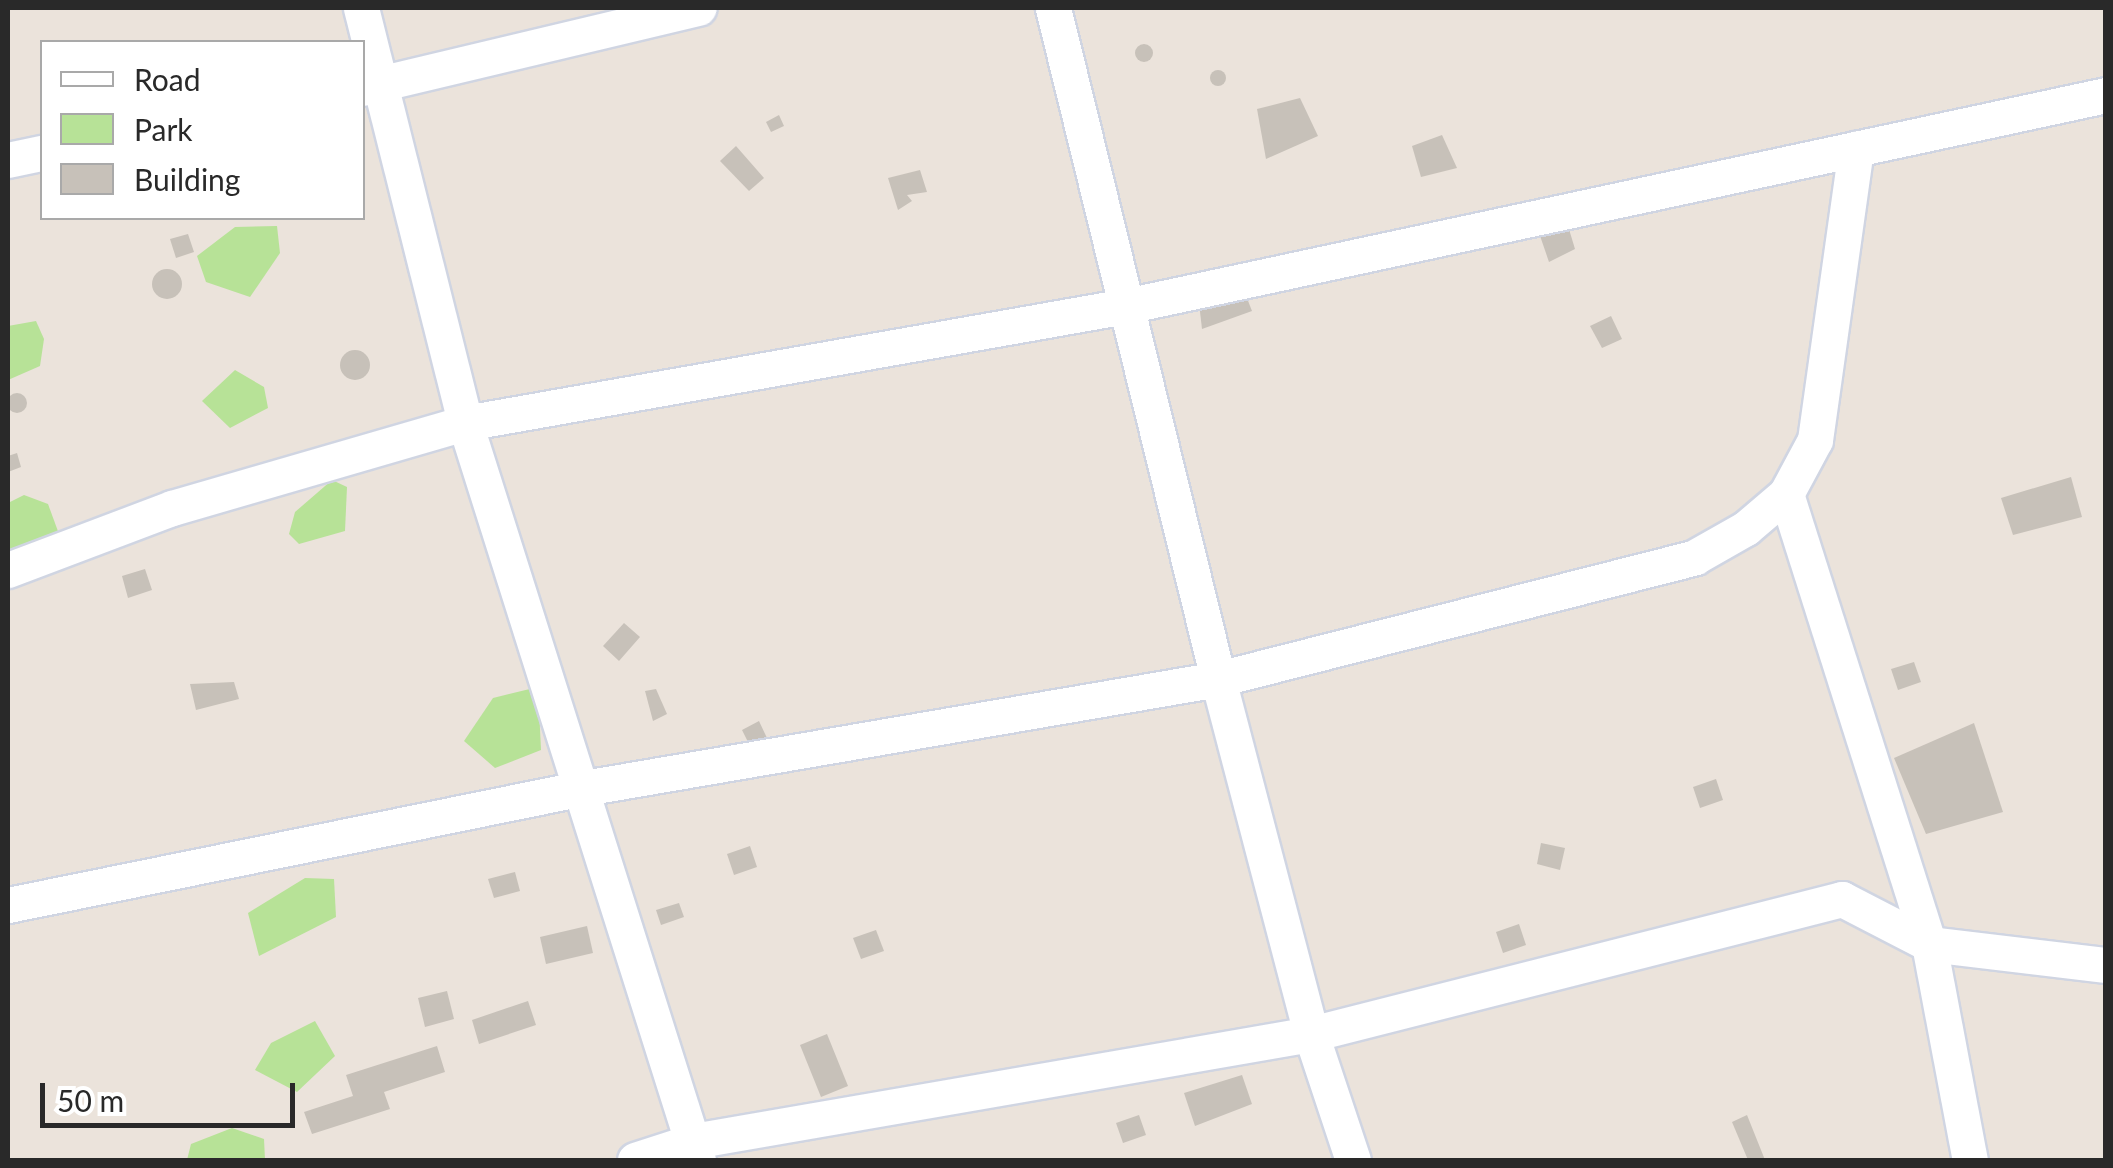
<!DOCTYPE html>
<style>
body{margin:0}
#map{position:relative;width:2113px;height:1168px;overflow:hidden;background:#ebe3db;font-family:Lato,sans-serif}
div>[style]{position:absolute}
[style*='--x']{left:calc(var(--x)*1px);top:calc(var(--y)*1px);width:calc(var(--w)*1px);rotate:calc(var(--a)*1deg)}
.green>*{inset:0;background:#b7e297}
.building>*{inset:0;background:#c7c1b9}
.round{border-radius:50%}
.roads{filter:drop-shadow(2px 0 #d0d5e2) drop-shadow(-2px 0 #d0d5e2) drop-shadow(0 2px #d0d5e2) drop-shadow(0 -2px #d0d5e2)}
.minor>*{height:35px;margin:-17.5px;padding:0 17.5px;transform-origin:17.5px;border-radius:17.5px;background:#fff}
span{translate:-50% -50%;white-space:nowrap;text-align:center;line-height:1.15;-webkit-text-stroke:10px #fff;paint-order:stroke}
.frame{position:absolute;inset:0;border:10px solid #292929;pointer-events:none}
.legend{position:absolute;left:40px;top:40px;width:325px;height:180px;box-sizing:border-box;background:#fff;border:2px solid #a9a9a9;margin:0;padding:12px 18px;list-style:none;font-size:30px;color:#292929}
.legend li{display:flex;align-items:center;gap:20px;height:50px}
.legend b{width:50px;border:2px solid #a9a9a9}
.scale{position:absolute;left:40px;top:1083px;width:255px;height:45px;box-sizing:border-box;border:5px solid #292929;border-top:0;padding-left:12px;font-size:30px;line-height:35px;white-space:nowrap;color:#292929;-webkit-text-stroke:8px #fff;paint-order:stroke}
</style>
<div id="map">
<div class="green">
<i style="clip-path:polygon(277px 226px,280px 253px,250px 297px,206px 282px,197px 256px,235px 227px)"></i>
<i style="clip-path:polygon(36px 321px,44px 339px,40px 366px,8px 380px,8px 326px)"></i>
<i style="clip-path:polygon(235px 370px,264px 387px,268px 408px,230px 428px,202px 401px)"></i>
<i style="clip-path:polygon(332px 480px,347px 487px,345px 531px,299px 544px,289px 534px,295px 512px)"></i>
<i style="clip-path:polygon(24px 495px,48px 504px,59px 534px,8px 562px,8px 503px)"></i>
<i style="clip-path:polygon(538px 687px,541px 750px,495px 768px,464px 741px,493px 698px)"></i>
<i style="clip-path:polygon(305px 878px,334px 879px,336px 917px,259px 956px,248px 913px)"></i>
<i style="clip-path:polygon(315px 1021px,335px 1056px,297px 1092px,255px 1070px,271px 1043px)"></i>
<i style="clip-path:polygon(232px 1128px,264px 1139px,265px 1160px,187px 1160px,191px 1144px)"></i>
</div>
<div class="building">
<i class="round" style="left:1135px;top:44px;width:18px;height:18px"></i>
<i class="round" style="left:1210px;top:70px;width:16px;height:16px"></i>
<i style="clip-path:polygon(1300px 98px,1318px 136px,1266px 159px,1257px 109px)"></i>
<i style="clip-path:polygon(779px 115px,784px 126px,771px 132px,766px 122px)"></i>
<i style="clip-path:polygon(1442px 135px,1457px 168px,1421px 177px,1412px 146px)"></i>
<i style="clip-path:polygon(736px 146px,764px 178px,749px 191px,720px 161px)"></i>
<i style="clip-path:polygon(920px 170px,927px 192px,907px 195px,912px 201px,898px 210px,888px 178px)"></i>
<i style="clip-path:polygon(1565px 216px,1575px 249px,1549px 262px,1537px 227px)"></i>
<i style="clip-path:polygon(188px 234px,194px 252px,176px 258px,170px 239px)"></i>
<i class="round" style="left:152px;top:269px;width:30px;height:30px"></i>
<i style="clip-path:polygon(1243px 288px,1252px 311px,1202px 329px,1199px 303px)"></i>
<i style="clip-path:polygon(1611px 316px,1622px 339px,1602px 348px,1590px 326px)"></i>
<i class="round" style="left:340px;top:350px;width:30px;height:30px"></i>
<i class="round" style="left:7px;top:393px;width:20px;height:20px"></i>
<i style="clip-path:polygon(17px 453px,21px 467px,8px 472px,8px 456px)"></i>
<i style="clip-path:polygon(2071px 477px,2082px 517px,2013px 535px,2001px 498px)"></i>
<i style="clip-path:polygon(145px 569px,152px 590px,128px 598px,122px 576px)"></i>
<i style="clip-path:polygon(624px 623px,640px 637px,619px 661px,603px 646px)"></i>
<i style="clip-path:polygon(1914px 662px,1921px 682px,1898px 690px,1891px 669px)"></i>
<i style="clip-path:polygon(234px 682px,239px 699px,196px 710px,190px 684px)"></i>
<i style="clip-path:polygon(656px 689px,667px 714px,653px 721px,645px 691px)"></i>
<i style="clip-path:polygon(759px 721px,767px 738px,750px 746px,742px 730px)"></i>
<i style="clip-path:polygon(1974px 723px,2003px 812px,1926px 834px,1894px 758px)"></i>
<i style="clip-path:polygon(1716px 779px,1723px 800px,1700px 808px,1693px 787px)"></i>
<i style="clip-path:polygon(1541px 843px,1565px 848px,1560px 870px,1537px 864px)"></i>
<i style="clip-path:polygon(750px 846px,757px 867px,734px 875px,727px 854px)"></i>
<i style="clip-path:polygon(515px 872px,520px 891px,494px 898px,488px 879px)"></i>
<i style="clip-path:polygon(679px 903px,684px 917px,661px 925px,656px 910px)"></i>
<i style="clip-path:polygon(1519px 924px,1526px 945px,1503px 953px,1496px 932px)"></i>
<i style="clip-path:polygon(587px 926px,593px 953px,546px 964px,540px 937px)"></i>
<i style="clip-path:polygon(876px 930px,884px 951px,861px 959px,853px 938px)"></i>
<i style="clip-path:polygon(447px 991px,454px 1019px,425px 1027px,418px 998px)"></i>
<i style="clip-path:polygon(528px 1001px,536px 1025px,479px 1044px,472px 1020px)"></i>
<i style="clip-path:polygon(827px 1034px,848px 1086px,821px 1097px,800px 1045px)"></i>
<i style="clip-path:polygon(437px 1046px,445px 1072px,384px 1092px,390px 1109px,312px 1134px,304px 1112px,353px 1096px,346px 1075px)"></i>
<i style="clip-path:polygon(1242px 1075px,1252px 1104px,1195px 1126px,1184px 1093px)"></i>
<i style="clip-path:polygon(1139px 1115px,1146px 1135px,1123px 1143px,1116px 1123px)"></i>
<i style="clip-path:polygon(1747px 1115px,1765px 1160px,1748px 1160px,1732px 1122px)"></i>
</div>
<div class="roads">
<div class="minor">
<i style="--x:361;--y:8;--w:428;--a:75.9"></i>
<i style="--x:465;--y:423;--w:773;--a:72.46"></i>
<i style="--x:1053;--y:8;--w:691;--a:76.18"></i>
<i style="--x:1218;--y:679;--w:367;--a:75.3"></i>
<i style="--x:1311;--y:1034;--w:133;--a:71.6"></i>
<i style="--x:362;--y:88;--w:346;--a:-13.4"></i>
<i style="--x:8;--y:160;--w:35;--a:-12"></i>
<i style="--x:1786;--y:494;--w:472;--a:72.4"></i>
<i style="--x:1929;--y:944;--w:220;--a:79.3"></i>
<i style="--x:8;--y:570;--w:175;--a:-20.7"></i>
<i style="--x:172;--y:508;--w:305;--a:-16.2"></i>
<i style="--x:465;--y:423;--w:671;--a:-10.04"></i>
<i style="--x:1126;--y:306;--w:1002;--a:-12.15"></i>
<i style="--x:8;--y:905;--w:582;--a:-11.5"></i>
<i style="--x:578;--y:789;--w:649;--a:-9.75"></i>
<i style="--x:1218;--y:679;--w:492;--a:-14.3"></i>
<i style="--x:1695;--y:557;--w:59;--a:-29.6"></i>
<i style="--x:1746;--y:528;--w:52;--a:-40.4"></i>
<i style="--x:1786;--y:494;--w:61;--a:-61.8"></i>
<i style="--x:1815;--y:440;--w:294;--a:-82"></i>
<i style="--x:635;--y:1160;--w:61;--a:-18.1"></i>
<i style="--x:693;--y:1141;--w:627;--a:-9.82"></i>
<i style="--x:1311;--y:1034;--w:548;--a:-14.26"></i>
<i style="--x:1842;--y:899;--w:98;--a:27.3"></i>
<i style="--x:1929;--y:944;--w:178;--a:6.8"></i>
</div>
</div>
<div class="frame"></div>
<ul class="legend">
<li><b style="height:12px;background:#fff"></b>Road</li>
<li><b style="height:28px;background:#b7e297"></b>Park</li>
<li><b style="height:28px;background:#c7c1b9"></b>Building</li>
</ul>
<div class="scale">50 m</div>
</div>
